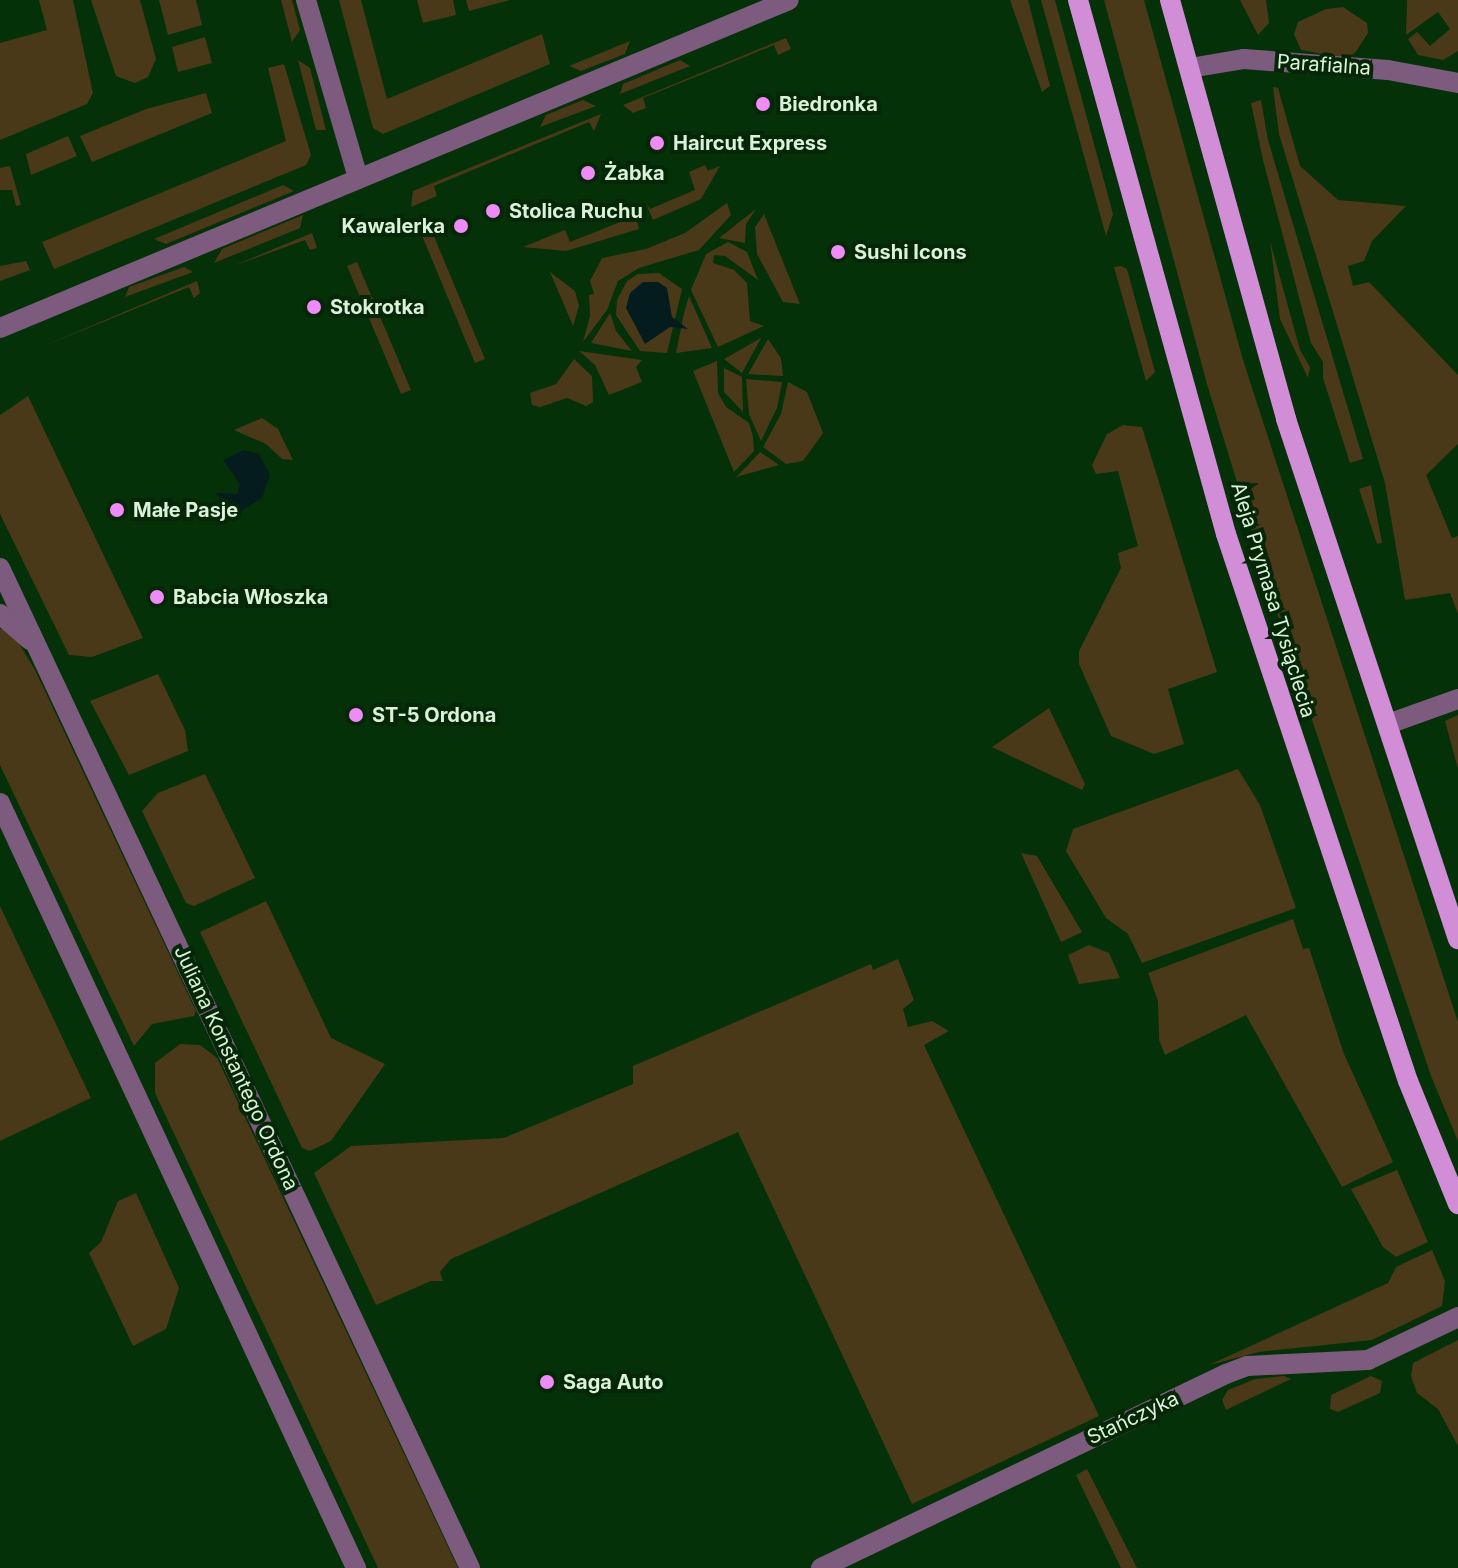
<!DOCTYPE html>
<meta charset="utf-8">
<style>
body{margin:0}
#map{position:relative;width:1458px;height:1568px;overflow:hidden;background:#043108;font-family:Inter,sans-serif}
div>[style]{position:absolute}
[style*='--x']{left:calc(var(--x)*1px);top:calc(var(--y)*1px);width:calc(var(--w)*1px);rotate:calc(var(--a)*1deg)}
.green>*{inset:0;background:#493918}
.water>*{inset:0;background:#051c1e}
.minor>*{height:20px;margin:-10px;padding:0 10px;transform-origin:10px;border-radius:10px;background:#7c5b7e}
.major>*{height:20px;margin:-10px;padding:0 10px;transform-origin:10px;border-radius:10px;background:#d18dd6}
.dots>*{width:22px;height:22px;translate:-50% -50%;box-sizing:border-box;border:4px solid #052607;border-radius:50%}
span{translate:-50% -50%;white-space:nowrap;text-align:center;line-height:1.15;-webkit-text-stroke:8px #052607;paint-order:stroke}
.street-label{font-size:20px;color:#daf2da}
.poi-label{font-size:20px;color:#daf2da;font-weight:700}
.left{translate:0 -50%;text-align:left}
.right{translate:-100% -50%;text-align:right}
</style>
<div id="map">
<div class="green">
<i style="clip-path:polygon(39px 0,73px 0,93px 93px,87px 104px,0 140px,0 43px,47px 30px)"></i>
<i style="clip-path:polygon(91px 0,140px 0,156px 59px,148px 77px,135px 83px,116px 76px)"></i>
<i style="clip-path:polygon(159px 0,196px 0,202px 25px,168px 35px)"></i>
<i style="clip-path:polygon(281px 0,292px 0,300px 30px,292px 42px)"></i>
<i style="clip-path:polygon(339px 0,361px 0,387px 99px,542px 34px,550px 64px,383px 134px,373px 128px)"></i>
<i style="clip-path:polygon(417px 0,453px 0,456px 15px,423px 23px)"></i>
<i style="clip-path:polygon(466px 0,510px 0,469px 11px)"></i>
<i style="clip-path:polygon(1010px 0,1028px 0,1050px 86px,1042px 92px)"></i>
<i style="clip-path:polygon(1041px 0,1055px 0,1113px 214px,1106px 236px)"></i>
<i style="clip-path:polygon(1104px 0,1144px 0,1243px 360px,1458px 1022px,1458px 1141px,1431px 1076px,1284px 636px,1207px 384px)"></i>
<i style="clip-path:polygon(1240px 0,1266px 0,1269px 23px,1258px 35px)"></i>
<i style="clip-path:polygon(1407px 0,1458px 0,1458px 51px,1443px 60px,1418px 55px,1408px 39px,1417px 32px,1430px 46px,1450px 29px,1438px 12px,1406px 35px)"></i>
<i style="clip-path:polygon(1343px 7px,1367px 23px,1368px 33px,1355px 53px,1345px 58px,1301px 50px,1294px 34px,1298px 22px,1326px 9px)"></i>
<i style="clip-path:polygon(205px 37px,212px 63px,178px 72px,172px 47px)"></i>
<i style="clip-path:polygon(786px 38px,791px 49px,778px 55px,774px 45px,735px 61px,643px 98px,646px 108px,633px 113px,623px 105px)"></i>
<i style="clip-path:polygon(630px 41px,625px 54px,581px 71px,569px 66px)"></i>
<i style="clip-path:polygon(298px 60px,310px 68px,326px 130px,316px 130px)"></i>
<i style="clip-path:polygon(680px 60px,690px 66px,620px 94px,623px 84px)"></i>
<i style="clip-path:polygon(284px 64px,311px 155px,306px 165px,54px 269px,42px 242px,286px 141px,268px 68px)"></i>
<i style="clip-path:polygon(1273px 87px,1278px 88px,1300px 166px,1338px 200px,1406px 206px,1372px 241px,1364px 261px,1348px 266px,1353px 286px,1369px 282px,1458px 375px,1458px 444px,1426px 475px,1452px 538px,1458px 536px,1458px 614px,1450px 593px,1405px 600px,1385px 483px,1279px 134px)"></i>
<i style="clip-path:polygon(206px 93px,212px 113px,92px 162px,80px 136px,146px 109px)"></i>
<i style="clip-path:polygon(583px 100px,596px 106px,540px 127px,546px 115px)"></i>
<i style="clip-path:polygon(1261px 100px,1268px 140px,1363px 459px,1350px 463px,1323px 378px,1323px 362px,1311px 343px,1263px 160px,1251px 103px)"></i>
<i style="clip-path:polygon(601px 114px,594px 131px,589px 122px,434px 186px,437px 196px,411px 207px,413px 191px)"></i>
<i style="clip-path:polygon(68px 136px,77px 156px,31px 175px,26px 154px)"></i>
<i style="clip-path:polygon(705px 165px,708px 171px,720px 166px,701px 199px,653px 220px,646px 203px,650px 209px,695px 190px,689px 172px)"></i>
<i style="clip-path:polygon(10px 166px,21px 205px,16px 206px,12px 190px,0 190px,0 168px)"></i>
<i style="clip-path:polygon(283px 185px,294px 191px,166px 244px,154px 239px)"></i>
<i style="clip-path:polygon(632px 202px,639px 229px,566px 251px,523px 247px,565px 230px,570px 242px,635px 216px)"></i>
<i style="clip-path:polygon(727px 203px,731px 215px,699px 250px,639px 268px,618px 281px,607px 310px,583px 342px,590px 316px,589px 295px,594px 294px,590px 281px,602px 258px,646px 249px,685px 233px)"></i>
<i style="clip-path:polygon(756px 209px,746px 224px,745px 243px,719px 238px)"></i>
<i style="clip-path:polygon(764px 214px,800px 304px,783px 302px,757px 254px,755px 227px)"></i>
<i style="clip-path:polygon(303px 215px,300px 228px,214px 263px,222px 249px)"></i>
<i style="clip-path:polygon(431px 229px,485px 359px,475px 363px,421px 233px)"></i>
<i style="clip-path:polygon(312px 233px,317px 248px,310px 250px,305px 240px,233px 266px)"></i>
<i style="clip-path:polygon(1270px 241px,1300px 350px,1310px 367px,1308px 378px,1280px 319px)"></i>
<i style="clip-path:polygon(728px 242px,747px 252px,758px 280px,725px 256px,714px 255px,713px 263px,734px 270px,747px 283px,750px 321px,764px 326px,718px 347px,691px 290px,706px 254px)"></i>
<i style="clip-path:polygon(26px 261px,30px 270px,0 281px,0 266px)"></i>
<i style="clip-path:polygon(357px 262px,411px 390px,401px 394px,347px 266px)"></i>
<i style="clip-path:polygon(1121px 266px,1127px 269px,1155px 372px,1146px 381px,1114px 267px)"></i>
<i style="clip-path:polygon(184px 267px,193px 272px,125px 297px,129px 287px)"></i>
<i style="clip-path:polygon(550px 272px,575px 291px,579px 306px,573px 326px)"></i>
<i style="clip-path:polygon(659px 273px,682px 289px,667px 353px,640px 351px,616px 315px,617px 300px,627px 281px,638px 274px)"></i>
<i style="clip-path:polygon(197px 281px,200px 293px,194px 298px,189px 287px,39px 348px)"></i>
<i style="clip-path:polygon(689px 296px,712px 348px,676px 353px,684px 313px)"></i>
<i style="clip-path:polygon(610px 313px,616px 331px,632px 351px,591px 343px)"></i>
<i style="clip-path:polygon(761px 338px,742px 373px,724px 359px)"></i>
<i style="clip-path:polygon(768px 339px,781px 358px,783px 376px,748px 374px)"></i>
<i style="clip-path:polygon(579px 351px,642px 360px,636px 367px,642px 382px,609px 395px,595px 365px)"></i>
<i style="clip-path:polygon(574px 359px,592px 376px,593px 402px,586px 406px,567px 398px,540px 407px,532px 405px,530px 393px,556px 384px)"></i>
<i style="clip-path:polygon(717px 361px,718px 393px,726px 407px,749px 423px,753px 437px,754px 451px,734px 472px,693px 371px)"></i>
<i style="clip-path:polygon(724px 368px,742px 377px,743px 412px,724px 392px)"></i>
<i style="clip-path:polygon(746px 379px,782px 382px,777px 408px,761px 441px,749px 414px)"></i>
<i style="clip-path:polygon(788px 382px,807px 392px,823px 433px,803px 461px,786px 464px,763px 447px,781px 414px)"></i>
<i style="clip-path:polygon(28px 396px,143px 638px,92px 657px,69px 655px,0 514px,0 415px)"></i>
<i style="clip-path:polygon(262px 418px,278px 429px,293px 460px,282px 459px,266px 444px,234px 430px)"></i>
<i style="clip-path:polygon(1123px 425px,1142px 427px,1217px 672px,1168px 689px,1184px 744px,1154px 754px,1111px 736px,1079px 664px,1079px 651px,1121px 568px,1118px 553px,1138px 546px,1118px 471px,1096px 474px,1092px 465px,1107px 434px)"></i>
<i style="clip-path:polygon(760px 452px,779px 465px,736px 477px,749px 464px)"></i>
<i style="clip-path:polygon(1371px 485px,1382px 543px,1377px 544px,1359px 489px)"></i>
<i style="clip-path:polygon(0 629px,11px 630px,35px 670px,196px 1011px,194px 1016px,152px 1024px,134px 1046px,0 765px)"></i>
<i style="clip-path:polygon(158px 674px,185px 730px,188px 751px,129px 775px,90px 701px)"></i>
<i style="clip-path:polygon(1049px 708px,1085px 784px,1082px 790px,992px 747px)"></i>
<i style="clip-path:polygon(1458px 715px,1458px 769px,1445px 721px)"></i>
<i style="clip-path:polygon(1238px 769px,1260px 805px,1296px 908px,1142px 963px,1128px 934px,1106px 918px,1066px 851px,1073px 829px)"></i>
<i style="clip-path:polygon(205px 774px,255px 878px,194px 906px,186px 903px,142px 811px,158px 793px)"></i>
<i style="clip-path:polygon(1021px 853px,1037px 856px,1082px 932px,1061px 942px)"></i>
<i style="clip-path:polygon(266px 901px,331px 1038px,385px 1064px,331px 1141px,310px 1151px,302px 1148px,200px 932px)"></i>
<i style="clip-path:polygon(0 906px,91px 1098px,0 1141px)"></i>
<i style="clip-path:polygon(1293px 919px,1303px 949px,1309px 948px,1344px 1054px,1393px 1162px,1342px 1187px,1246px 1015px,1165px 1055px,1159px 1040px,1158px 1001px,1148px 973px)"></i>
<i style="clip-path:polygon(1089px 945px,1109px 953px,1120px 978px,1079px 984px,1068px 955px)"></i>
<i style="clip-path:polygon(898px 959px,914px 1000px,903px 1009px,908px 1027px,932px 1021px,949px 1031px,924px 1045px,1099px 1416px,912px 1504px,738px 1132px,451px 1259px,440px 1272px,443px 1281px,431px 1281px,376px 1305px,314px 1173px,351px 1146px,504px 1138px,633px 1084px,633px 1066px,871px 964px,873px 970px)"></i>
<i style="clip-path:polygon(180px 1044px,200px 1045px,217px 1058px,458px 1568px,378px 1568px,155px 1093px,155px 1063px)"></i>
<i style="clip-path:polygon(1397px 1170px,1428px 1242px,1396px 1257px,1383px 1247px,1351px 1189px)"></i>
<i style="clip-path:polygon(136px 1193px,179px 1288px,166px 1329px,133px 1346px,89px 1253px,101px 1242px,118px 1201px)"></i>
<i style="clip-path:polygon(1432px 1250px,1445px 1281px,1442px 1306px,1372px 1340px,1259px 1352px,1209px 1365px,1388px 1283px,1396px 1267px)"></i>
<i style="clip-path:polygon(1458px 1340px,1458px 1446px,1438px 1409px,1417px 1393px,1411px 1376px,1413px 1363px)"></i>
<i style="clip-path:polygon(1284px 1376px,1291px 1379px,1226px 1410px,1222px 1400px,1228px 1390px,1255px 1379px)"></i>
<i style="clip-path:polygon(1371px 1376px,1382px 1381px,1380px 1393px,1338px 1412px,1330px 1409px,1331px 1395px)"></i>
<i style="clip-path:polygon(1087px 1469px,1137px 1568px,1121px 1568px,1076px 1475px)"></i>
</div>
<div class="water">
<i style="clip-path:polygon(643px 282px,658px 282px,667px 288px,672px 317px,688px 329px,670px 327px,645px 344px,626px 308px,630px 293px)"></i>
<i style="clip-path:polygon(244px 450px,259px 454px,270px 475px,262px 498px,238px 513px,215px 493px,237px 494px,240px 484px,223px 460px)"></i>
</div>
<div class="minor">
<i style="--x:306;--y:0;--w:185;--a:73.7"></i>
<i style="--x:1190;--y:68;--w:55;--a:-9.5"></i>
<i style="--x:1244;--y:59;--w:144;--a:4.4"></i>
<i style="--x:1388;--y:70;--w:71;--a:10.5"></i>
<i style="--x:0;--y:328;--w:854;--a:-22.57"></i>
<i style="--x:0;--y:568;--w:1105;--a:64.83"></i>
<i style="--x:0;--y:614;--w:40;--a:41"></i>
<i style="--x:1388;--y:724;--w:74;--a:-19.7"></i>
<i style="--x:0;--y:803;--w:844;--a:65.04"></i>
<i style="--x:821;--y:1568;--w:449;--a:-25.6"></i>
<i style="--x:1226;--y:1374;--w:22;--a:-21"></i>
<i style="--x:1247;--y:1366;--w:121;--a:-2.8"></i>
<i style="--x:1368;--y:1360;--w:100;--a:-25.5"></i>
</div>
<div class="major">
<i style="--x:1078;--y:0;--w:554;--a:74.51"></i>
<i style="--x:1226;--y:534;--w:576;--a:71.6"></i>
<i style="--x:1408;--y:1081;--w:133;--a:67.9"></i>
<i style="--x:1170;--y:0;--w:435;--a:74.5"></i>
<i style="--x:1286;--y:419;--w:548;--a:71.7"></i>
</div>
<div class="dots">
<i style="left:763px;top:104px;background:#ef8bf7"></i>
<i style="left:657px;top:143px;background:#ef8bf7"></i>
<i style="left:588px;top:173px;background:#ef8bf7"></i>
<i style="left:493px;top:211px;background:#ef8bf7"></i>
<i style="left:461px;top:226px;background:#ef8bf7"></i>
<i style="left:838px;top:252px;background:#ef8bf7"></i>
<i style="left:314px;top:307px;background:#ef8bf7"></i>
<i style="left:117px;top:510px;background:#ef8bf7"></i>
<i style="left:157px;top:597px;background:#ef8bf7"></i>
<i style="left:356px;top:715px;background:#ef8bf7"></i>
<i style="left:547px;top:1382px;background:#ef8bf7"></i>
</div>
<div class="street-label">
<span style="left:1324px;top:65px;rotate:4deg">Parafialna</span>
<span style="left:1273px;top:600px;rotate:73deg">Aleja Prymasa Tysiąclecia</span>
<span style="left:236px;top:1068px;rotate:65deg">Juliana Konstantego Ordona</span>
<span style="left:1133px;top:1418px;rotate:-25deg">Stańczyka</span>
</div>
<div class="poi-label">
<span class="left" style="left:779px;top:104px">Biedronka</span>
<span class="left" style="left:673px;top:143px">Haircut Express</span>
<span class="left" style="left:604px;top:173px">Żabka</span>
<span class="left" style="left:509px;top:211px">Stolica Ruchu</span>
<span class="right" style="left:445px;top:226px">Kawalerka</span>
<span class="left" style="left:854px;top:252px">Sushi Icons</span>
<span class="left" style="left:330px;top:307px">Stokrotka</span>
<span class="left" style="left:133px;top:510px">Małe Pasje</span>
<span class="left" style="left:173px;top:597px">Babcia Włoszka</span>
<span class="left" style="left:372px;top:715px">ST-5 Ordona</span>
<span class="left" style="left:563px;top:1382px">Saga Auto</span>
</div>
</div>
